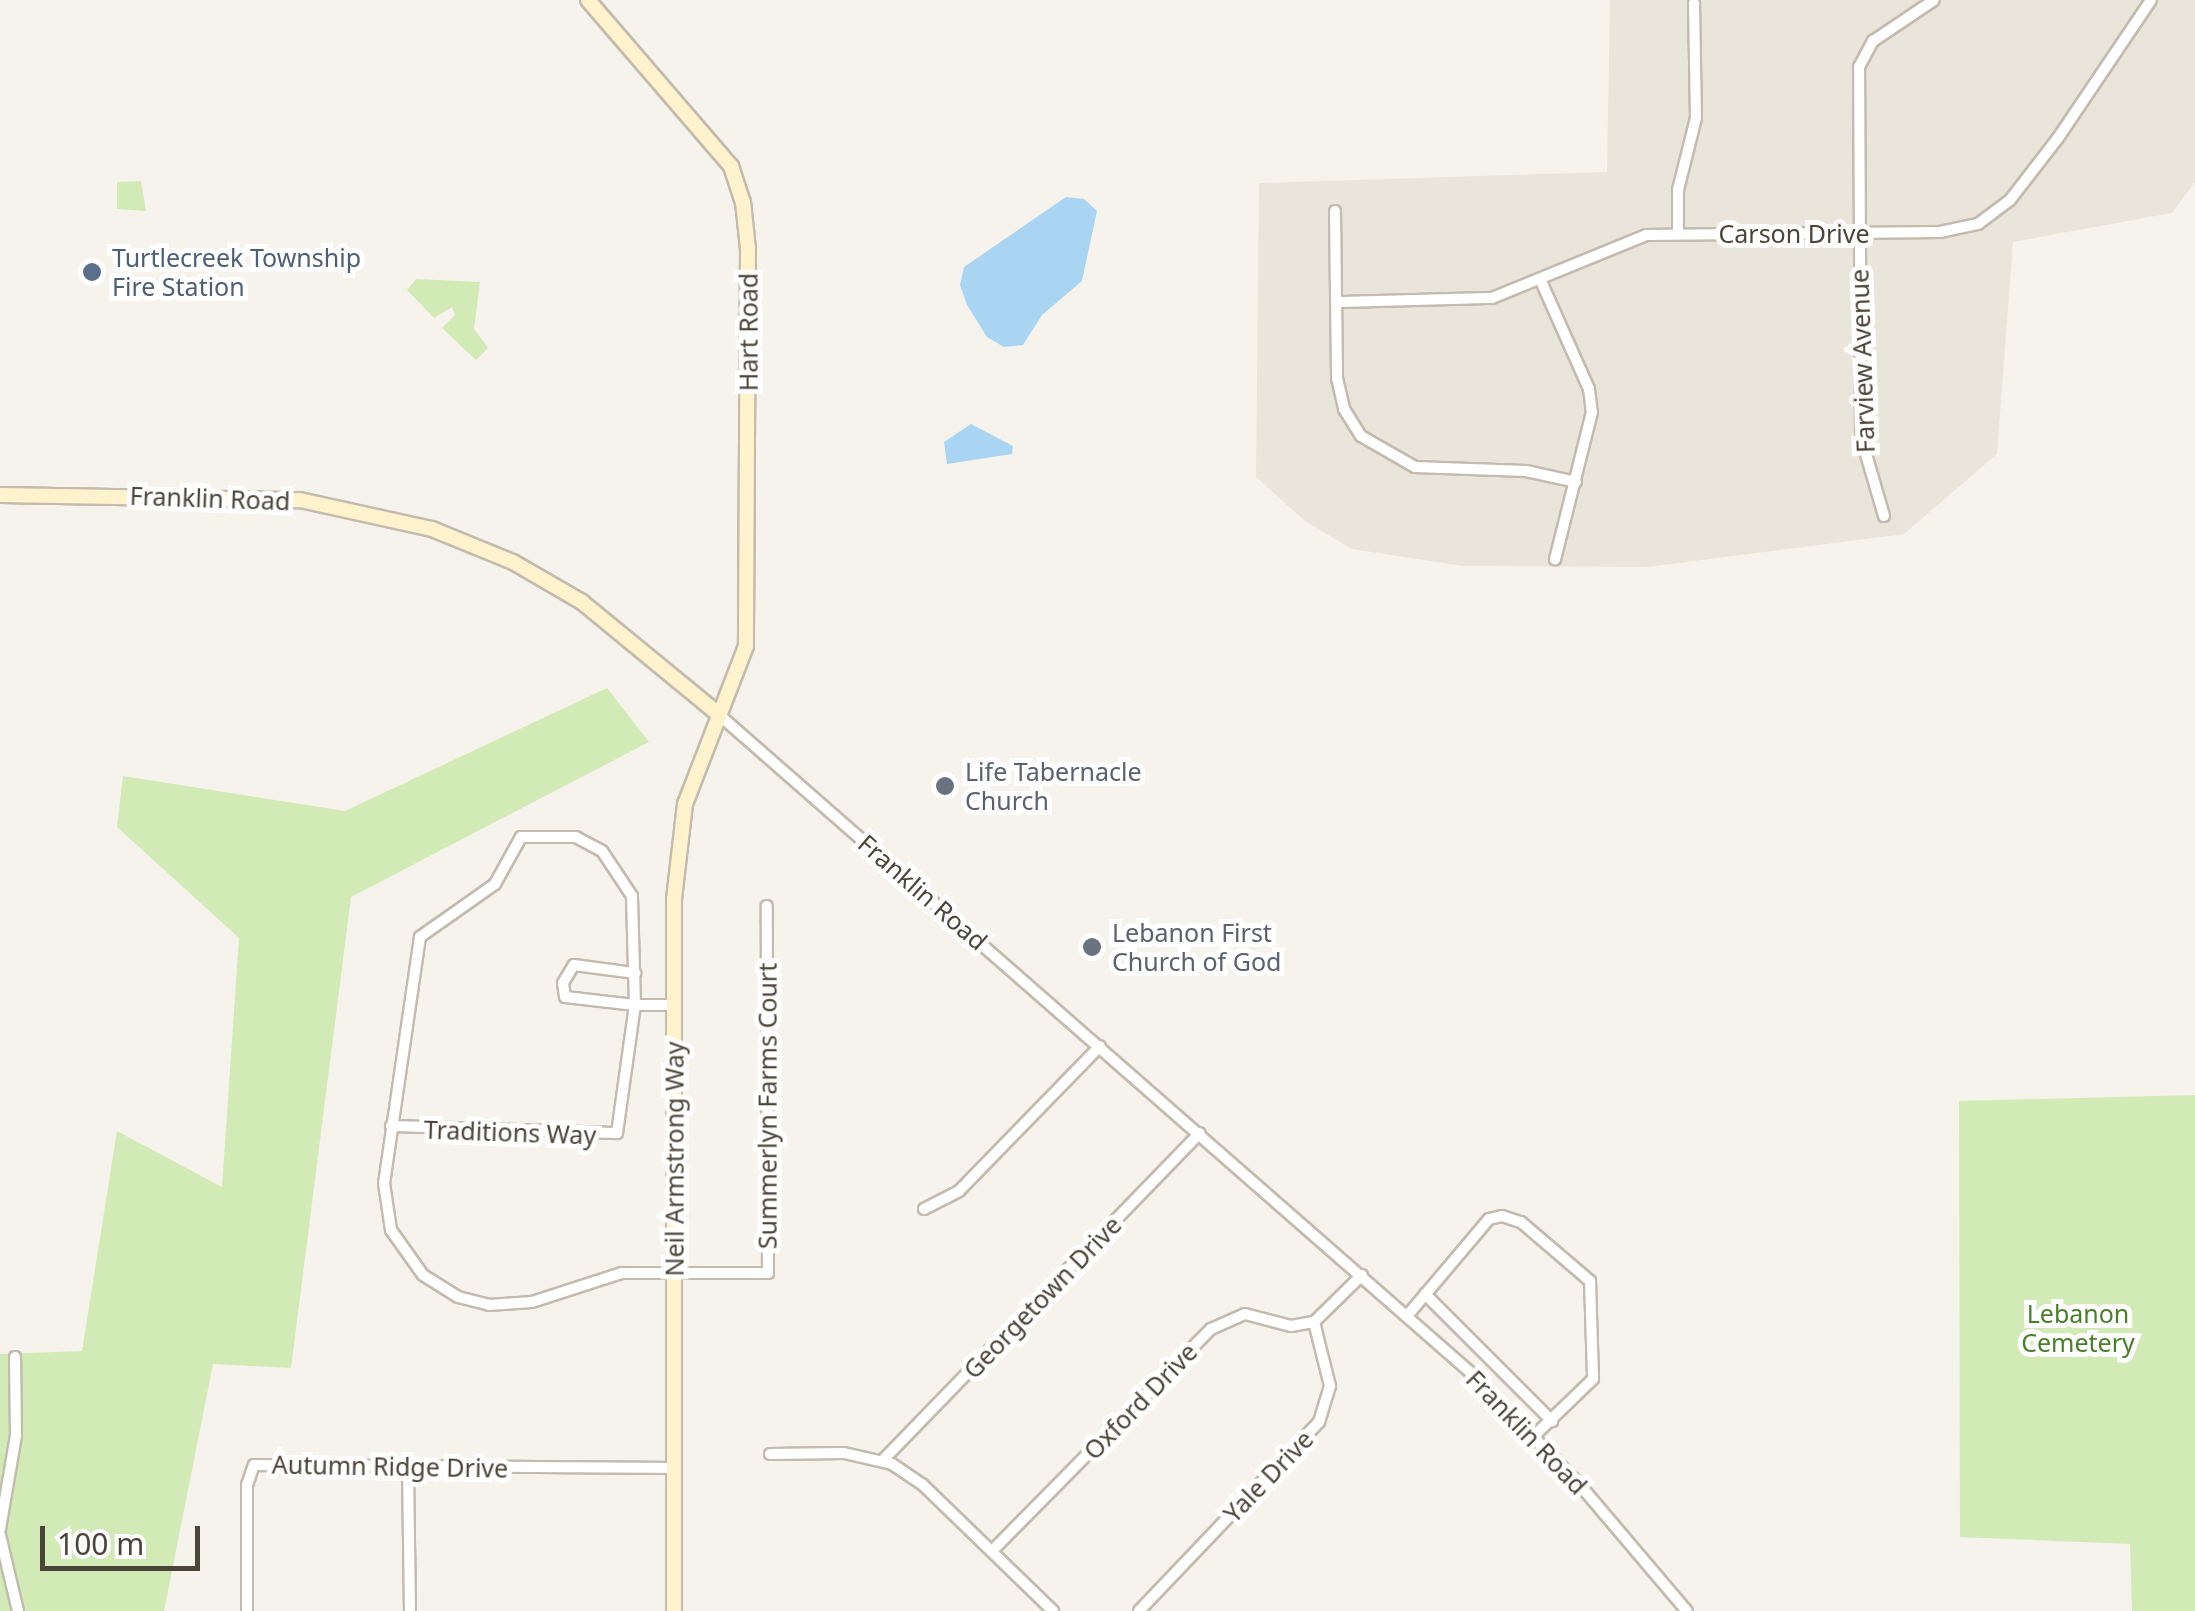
<!DOCTYPE html>
<style>
body{margin:0}
#map{position:relative;width:2195px;height:1611px;overflow:hidden;background:#f6f3ec;font-family:"Noto Sans",sans-serif}
div>[style]{position:absolute}
[style*='--x']{left:calc(var(--x)*1px);top:calc(var(--y)*1px);width:calc(var(--w)*1px);rotate:calc(var(--a)*1deg)}
.residential>*{inset:0;background:#eae5da}
.green>*{inset:0;background:#d2eab5}
.water>*{inset:0;background:#a9d4f2}
.roads{filter:drop-shadow(2px 0 #c2bbae) drop-shadow(-2px 0 #c2bbae) drop-shadow(0 2px #c2bbae) drop-shadow(0 -2px #c2bbae)}
.street>*{height:10px;margin:-5px;padding:0 5px;transform-origin:5px;border-radius:5px;background:#fff}
.secondary>*{height:14px;margin:-7px;padding:0 7px;transform-origin:7px;border-radius:7px;background:#fff3cd}
.dots>*{width:28px;height:28px;translate:-50% -50%;box-sizing:border-box;border:5px solid #fff;border-radius:50%}
span{translate:-50% -50%;white-space:nowrap;text-align:center;line-height:1.15;-webkit-text-stroke:10px #fff;paint-order:stroke}
.street-label{font-size:25px;color:#4b4439}
.service-label{font-size:25px;color:#4e5e75}
.left{translate:0 -50%;text-align:left}
.worship-label{font-size:25px;color:#5b616d}
.park-label{font-size:25px;color:#4a7f2a}
.scale{position:absolute;left:40px;top:1526px;width:160px;height:45px;box-sizing:border-box;border:5px solid #4b4439;border-top:0;padding-left:12px;font-size:30px;line-height:35px;white-space:nowrap;color:#4b4439;-webkit-text-stroke:8px #fff;paint-order:stroke}
</style>
<div id="map">
<div class="residential">
<i style="clip-path:polygon(1610px 0,2195px 0,2195px 182px,2172px 213px,2013px 242px,1997px 454px,1904px 534px,1647px 567px,1463px 566px,1352px 549px,1305px 521px,1256px 477px,1259px 183px,1607px 172px)"></i>
</div>
<div class="green">
<i style="clip-path:polygon(141px 181px,146px 211px,117px 209px,117px 182px)"></i>
<i style="clip-path:polygon(416px 279px,480px 282px,474px 329px,488px 348px,476px 360px,442px 328px,455px 315px,452px 307px,434px 318px,407px 290px)"></i>
<i style="clip-path:polygon(607px 688px,649px 742px,351px 897px,291px 1368px,213px 1364px,164px 1611px,0 1611px,0 1354px,82px 1351px,117px 1131px,222px 1187px,239px 938px,117px 827px,123px 776px,345px 811px)"></i>
<i style="clip-path:polygon(2195px 1095px,2195px 1611px,2132px 1611px,2130px 1544px,1960px 1537px,1959px 1101px)"></i>
</div>
<div class="water">
<i style="clip-path:polygon(1066px 197px,1084px 199px,1097px 211px,1082px 281px,1042px 315px,1023px 345px,1004px 347px,987px 337px,967px 305px,960px 285px,964px 267px)"></i>
<i style="clip-path:polygon(971px 424px,1013px 446px,1012px 454px,947px 464px,944px 442px)"></i>
</div>
<div class="roads">
<div class="street">
<i style="--x:1335;--y:211;--w:167;--a:89.3"></i>
<i style="--x:1337;--y:378;--w:32;--a:77"></i>
<i style="--x:1344;--y:409;--w:32;--a:58"></i>
<i style="--x:1361;--y:436;--w:62;--a:29.9"></i>
<i style="--x:1415;--y:467;--w:111;--a:2.1"></i>
<i style="--x:1526;--y:471;--w:51;--a:12.4"></i>
<i style="--x:1678;--y:234;--w:44;--a:-90"></i>
<i style="--x:1678;--y:190;--w:74;--a:-76"></i>
<i style="--x:1696;--y:118;--w:115;--a:-91"></i>
<i style="--x:1540;--y:279;--w:120;--a:66"></i>
<i style="--x:1589;--y:389;--w:23;--a:83"></i>
<i style="--x:1592;--y:412;--w:152;--a:104.1"></i>
<i style="--x:1337;--y:302;--w:155;--a:-1.5"></i>
<i style="--x:1492;--y:298;--w:166;--a:-22.2"></i>
<i style="--x:1646;--y:235;--w:294;--a:-0.6"></i>
<i style="--x:1940;--y:232;--w:39;--a:-12"></i>
<i style="--x:1978;--y:224;--w:40;--a:-37"></i>
<i style="--x:2010;--y:200;--w:78;--a:-52.3"></i>
<i style="--x:2058;--y:138;--w:166;--a:-56"></i>
<i style="--x:1884;--y:516;--w:82;--a:-106.2"></i>
<i style="--x:1861;--y:437;--w:370;--a:-90.3"></i>
<i style="--x:1859;--y:67;--w:30;--a:-62"></i>
<i style="--x:1873;--y:41;--w:73;--a:-33.9"></i>
<i style="--x:717;--y:713;--w:1001;--a:41.19"></i>
<i style="--x:1470;--y:1372;--w:158;--a:45.8"></i>
<i style="--x:1580;--y:1485;--w:165;--a:49.7"></i>
<i style="--x:675;--y:1005;--w:40;--a:180"></i>
<i style="--x:635;--y:1005;--w:109;--a:-91.6"></i>
<i style="--x:632;--y:896;--w:54;--a:-123.7"></i>
<i style="--x:602;--y:851;--w:30;--a:-152"></i>
<i style="--x:576;--y:837;--w:55;--a:180"></i>
<i style="--x:521;--y:837;--w:54;--a:119"></i>
<i style="--x:495;--y:884;--w:92;--a:144.8"></i>
<i style="--x:420;--y:937;--w:249;--a:98.3"></i>
<i style="--x:384;--y:1183;--w:48;--a:81.5"></i>
<i style="--x:391;--y:1230;--w:55;--a:54.6"></i>
<i style="--x:423;--y:1275;--w:41;--a:32.2"></i>
<i style="--x:458;--y:1297;--w:32;--a:14"></i>
<i style="--x:489;--y:1305;--w:43;--a:-4"></i>
<i style="--x:532;--y:1302;--w:95;--a:-17.9"></i>
<i style="--x:622;--y:1273;--w:146;--a:0"></i>
<i style="--x:768;--y:1273;--w:367;--a:-90.2"></i>
<i style="--x:391;--y:1126;--w:226;--a:1.8"></i>
<i style="--x:617;--y:1133;--w:129;--a:-82"></i>
<i style="--x:635;--y:1005;--w:70;--a:-173.5"></i>
<i style="--x:565;--y:997;--w:14;--a:-98"></i>
<i style="--x:563;--y:983;--w:21;--a:-59"></i>
<i style="--x:574;--y:965;--w:62;--a:7.5"></i>
<i style="--x:924;--y:1209;--w:39;--a:-27"></i>
<i style="--x:959;--y:1191;--w:202;--a:-45.8"></i>
<i style="--x:1425;--y:1294;--w:180;--a:45"></i>
<i style="--x:1407;--y:1316;--w:127;--a:-49.8"></i>
<i style="--x:1489;--y:1219;--w:13;--a:-13"></i>
<i style="--x:1502;--y:1216;--w:20;--a:18"></i>
<i style="--x:1521;--y:1222;--w:91;--a:40.5"></i>
<i style="--x:1590;--y:1281;--w:98;--a:88.2"></i>
<i style="--x:1593;--y:1379;--w:82;--a:136"></i>
<i style="--x:770;--y:1454;--w:74;--a:-0.8"></i>
<i style="--x:844;--y:1453;--w:49;--a:12.9"></i>
<i style="--x:892;--y:1464;--w:37;--a:34"></i>
<i style="--x:923;--y:1485;--w:181;--a:44.1"></i>
<i style="--x:883;--y:1460;--w:455;--a:-45.9"></i>
<i style="--x:408;--y:1468;--w:143;--a:89.2"></i>
<i style="--x:0;--y:1529;--w:95;--a:-80.3"></i>
<i style="--x:16;--y:1435;--w:78;--a:-90.7"></i>
<i style="--x:0;--y:1535;--w:78;--a:76.7"></i>
<i style="--x:992;--y:1551;--w:312;--a:-45.4"></i>
<i style="--x:1211;--y:1329;--w:37;--a:-24"></i>
<i style="--x:1245;--y:1314;--w:48;--a:14.6"></i>
<i style="--x:1291;--y:1326;--w:23;--a:-10"></i>
<i style="--x:1314;--y:1322;--w:67;--a:-44.4"></i>
<i style="--x:247;--y:1611;--w:126;--a:-90"></i>
<i style="--x:247;--y:1485;--w:21;--a:-71"></i>
<i style="--x:254;--y:1465;--w:420;--a:0.4"></i>
<i style="--x:1139;--y:1611;--w:261;--a:-46.4"></i>
<i style="--x:1319;--y:1422;--w:38;--a:-73"></i>
<i style="--x:1330;--y:1386;--w:66;--a:-104"></i>
</div>
<div class="secondary">
<i style="--x:588;--y:0;--w:219;--a:49.3"></i>
<i style="--x:731;--y:166;--w:38;--a:72"></i>
<i style="--x:743;--y:202;--w:47;--a:83.9"></i>
<i style="--x:748;--y:249;--w:397;--a:90.3"></i>
<i style="--x:746;--y:646;--w:169;--a:111.1"></i>
<i style="--x:685;--y:804;--w:96;--a:96.6"></i>
<i style="--x:674;--y:899;--w:712;--a:90"></i>
<i style="--x:0;--y:495;--w:300;--a:1"></i>
<i style="--x:300;--y:500;--w:135;--a:12.4"></i>
<i style="--x:432;--y:529;--w:87;--a:22.2"></i>
<i style="--x:513;--y:562;--w:80;--a:30.1"></i>
<i style="--x:582;--y:602;--w:173;--a:39.4"></i>
</div>
</div>
<div class="dots">
<i style="left:92px;top:272px;background:#5c6f8a"></i>
<i style="left:945px;top:786px;background:#6b7280"></i>
<i style="left:1092px;top:947px;background:#6b7280"></i>
</div>
<div class="street-label">
<span style="left:1794px;top:233px">Carson Drive</span>
<span style="left:748px;top:332px;rotate:-90deg">Hart Road</span>
<span style="left:1862px;top:361px;rotate:-92deg">Farview Avenue</span>
<span style="left:210px;top:498px;rotate:2deg">Franklin Road</span>
<span style="left:923px;top:892px;rotate:41deg">Franklin Road</span>
<span style="left:767px;top:1106px;rotate:-90deg">Summerlyn Farms Court</span>
<span style="left:510px;top:1132px;rotate:2deg">Traditions Way</span>
<span style="left:674px;top:1159px;rotate:-90deg">Neil Armstrong Way</span>
<span style="left:1042px;top:1297px;rotate:-46deg">Georgetown Drive</span>
<span style="left:1140px;top:1401px;rotate:-46deg">Oxford Drive</span>
<span style="left:1527px;top:1432px;rotate:46deg">Franklin Road</span>
<span style="left:390px;top:1466px;rotate:1deg">Autumn Ridge Drive</span>
<span style="left:1268px;top:1476px;rotate:-46deg">Yale Drive</span>
</div>
<div class="service-label">
<span class="left" style="left:112px;top:272px">Turtlecreek Township<br>Fire Station</span>
</div>
<div class="worship-label">
<span class="left" style="left:965px;top:786px">Life Tabernacle<br>Church</span>
<span class="left" style="left:1112px;top:947px">Lebanon First<br>Church of God</span>
</div>
<div class="park-label">
<span style="left:2078px;top:1328px">Lebanon<br>Cemetery</span>
</div>
<div class="scale">100 m</div>
</div>
